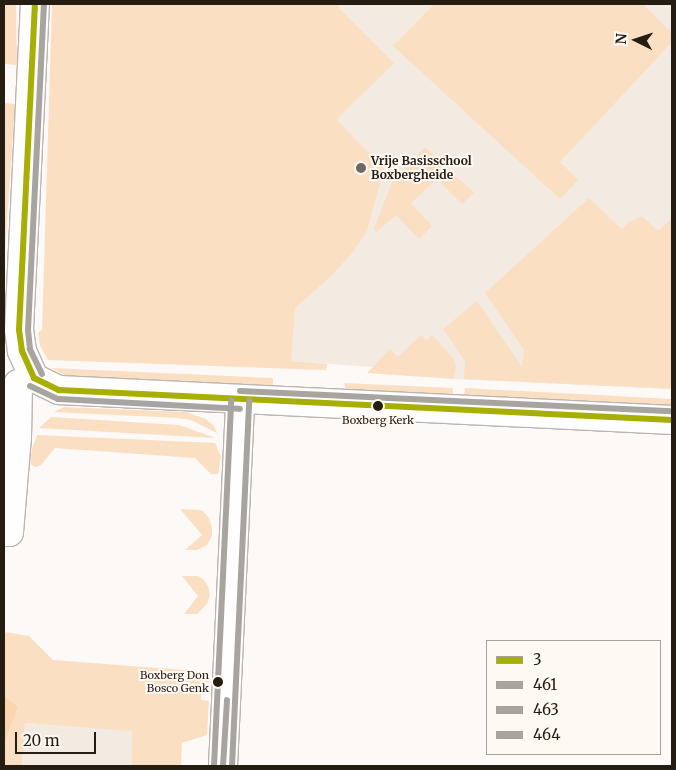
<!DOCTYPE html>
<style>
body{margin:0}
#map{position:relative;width:676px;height:770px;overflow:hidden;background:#fcf9f7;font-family:Merriweather,serif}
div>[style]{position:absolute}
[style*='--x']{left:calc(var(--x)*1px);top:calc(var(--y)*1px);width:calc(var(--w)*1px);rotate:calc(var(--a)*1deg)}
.built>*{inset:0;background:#f3eae2}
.green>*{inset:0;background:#fbdfc3}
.forest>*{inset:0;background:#fbd5ad}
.roads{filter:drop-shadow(1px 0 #bbb5b0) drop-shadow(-1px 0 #bbb5b0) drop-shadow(0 1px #bbb5b0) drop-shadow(0 -1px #bbb5b0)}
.street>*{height:28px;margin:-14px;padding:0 14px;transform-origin:14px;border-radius:14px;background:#fffefe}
.bus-1>*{height:6px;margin:-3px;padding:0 3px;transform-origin:3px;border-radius:3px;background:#a7ae04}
.bus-2>*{height:6px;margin:-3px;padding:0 3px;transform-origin:3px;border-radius:3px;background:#a8a4a0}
.bus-3>*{height:6px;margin:-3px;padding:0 3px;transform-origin:3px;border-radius:3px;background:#a8a4a0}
.bus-4>*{height:6px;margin:-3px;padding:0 3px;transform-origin:3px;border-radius:3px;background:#a8a4a0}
.dots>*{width:14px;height:14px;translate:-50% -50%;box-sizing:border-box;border:2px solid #fff9f4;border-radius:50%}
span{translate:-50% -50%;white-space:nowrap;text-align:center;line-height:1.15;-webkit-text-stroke:4px #fff9f4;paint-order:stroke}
.bus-label{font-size:11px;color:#251c12}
.right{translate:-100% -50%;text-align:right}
.poi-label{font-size:12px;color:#251c12;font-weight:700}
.left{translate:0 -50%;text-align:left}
.frame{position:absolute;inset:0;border:5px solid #251c12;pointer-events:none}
.legend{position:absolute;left:486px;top:640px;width:175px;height:115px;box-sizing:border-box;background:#fff9f4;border:1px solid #a8a19a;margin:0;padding:6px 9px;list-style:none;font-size:15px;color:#251c12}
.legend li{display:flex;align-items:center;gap:10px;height:25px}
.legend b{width:25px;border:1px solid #a8a19a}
.north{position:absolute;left:611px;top:15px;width:50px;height:50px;-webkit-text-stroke:4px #fff9f4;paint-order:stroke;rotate:274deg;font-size:14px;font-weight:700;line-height:20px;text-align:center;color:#251c12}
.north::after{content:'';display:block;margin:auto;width:18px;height:22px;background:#251c12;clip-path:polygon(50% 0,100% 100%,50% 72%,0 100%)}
.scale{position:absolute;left:15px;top:732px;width:81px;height:22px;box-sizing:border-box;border:2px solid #251c12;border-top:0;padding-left:6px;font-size:15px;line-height:18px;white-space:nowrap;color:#251c12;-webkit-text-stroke:4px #fff9f4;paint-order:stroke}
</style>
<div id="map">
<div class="built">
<i style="clip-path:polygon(56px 4px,672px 4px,672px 389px,454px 379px,373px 367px,291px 361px)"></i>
<i style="clip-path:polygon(139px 722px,181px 766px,22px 766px,25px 723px,101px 728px)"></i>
</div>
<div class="green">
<i style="clip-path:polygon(4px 4px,16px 4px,17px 65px,4px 64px)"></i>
<i style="clip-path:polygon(52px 4px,339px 4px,339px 8px,394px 63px,339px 117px,338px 121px,384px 169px,367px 231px,353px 252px,330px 277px,295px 308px,291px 361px,327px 364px,326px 370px,48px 360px,40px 346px,38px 333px,42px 330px)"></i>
<i style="clip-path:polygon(434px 4px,643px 4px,672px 33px,672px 42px,560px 162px,578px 180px,560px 199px,393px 46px)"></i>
<i style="clip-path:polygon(4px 103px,15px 104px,4px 266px)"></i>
<i style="clip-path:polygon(425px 147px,474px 193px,462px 204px,437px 179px,411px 203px,432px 226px,419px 239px,396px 215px,377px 232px,374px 229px,392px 182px)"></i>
<i style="clip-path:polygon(589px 198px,622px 229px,629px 222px,642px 216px,658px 231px,672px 218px,672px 389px,464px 379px,465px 361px,443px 329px,477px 301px,522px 367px,524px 350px,485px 293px)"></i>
<i style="clip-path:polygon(421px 335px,426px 340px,432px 335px,453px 358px,456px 366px,454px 379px,367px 373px,390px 349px,398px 357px)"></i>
<i style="clip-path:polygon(51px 368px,273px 378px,273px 388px,71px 378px)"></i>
<i style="clip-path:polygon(344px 383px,453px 388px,453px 396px,346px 391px)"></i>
<i style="clip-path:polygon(465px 388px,672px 399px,672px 408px,464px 396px)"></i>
<i style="clip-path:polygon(64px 407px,186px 412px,206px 419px,214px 426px,217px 433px,191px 420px,178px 418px,54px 412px)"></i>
<i style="clip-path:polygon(51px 417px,179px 425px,216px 438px,39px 428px)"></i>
<i style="clip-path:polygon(37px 435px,215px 443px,221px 457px,218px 474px,211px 474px,195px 458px,55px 448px,41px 465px,35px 467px,30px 464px,32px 449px)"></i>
<i style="clip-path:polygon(180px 509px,198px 510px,203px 511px,209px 518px,212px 527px,212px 536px,207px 545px,197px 550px,185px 550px,202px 535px)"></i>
<i style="clip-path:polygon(182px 576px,198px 576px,203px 579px,208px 586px,210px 595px,207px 604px,197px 614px,184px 614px,198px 596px)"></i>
<i style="clip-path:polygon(4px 632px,29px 636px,53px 660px,210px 672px,209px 682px,202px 682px,201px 700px,209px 701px,207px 735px,182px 743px,181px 766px,132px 766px,132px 731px,25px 723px,22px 766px,4px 766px,4px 745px,18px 707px,4px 695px)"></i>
</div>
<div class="forest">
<i style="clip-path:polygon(4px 695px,18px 707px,4px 745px)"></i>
</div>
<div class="roads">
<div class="street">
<i style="--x:34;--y:378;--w:28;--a:26"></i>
<i style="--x:59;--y:390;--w:614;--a:2.8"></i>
<i style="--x:34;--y:378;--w:30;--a:-114"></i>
<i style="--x:22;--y:351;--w:21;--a:-98"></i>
<i style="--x:19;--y:330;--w:326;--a:-87.2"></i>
<i style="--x:4;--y:532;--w:5;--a:0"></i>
<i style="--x:9;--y:532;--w:95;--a:-85.2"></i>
<i style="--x:17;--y:437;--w:53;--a:-88.9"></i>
<i style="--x:223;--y:766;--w:366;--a:-87.3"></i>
</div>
</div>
<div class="bus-1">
<i style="--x:34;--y:378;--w:28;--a:26"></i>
<i style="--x:59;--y:390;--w:614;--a:2.8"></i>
<i style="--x:34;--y:378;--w:30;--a:-114"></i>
<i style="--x:22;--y:351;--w:21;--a:-98"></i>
<i style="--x:19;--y:330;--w:326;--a:-87.2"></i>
</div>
<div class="bus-2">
<i style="--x:42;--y:374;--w:28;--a:-116"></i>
<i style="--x:30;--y:349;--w:19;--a:-96"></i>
<i style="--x:28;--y:330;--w:326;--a:-87.2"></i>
<i style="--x:30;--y:386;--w:31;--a:25"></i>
<i style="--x:58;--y:399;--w:182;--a:3.1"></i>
<i style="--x:232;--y:766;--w:366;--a:-87.3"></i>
</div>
<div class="bus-3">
<i style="--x:240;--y:391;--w:432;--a:2.7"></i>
<i style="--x:214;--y:766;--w:366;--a:-87.3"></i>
</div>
<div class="bus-4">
<i style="--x:223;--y:766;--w:66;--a:-86.5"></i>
</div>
<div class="dots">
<i style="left:361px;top:168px;background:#706962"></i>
<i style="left:378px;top:406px;background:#251c12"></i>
<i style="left:218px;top:682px;background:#251c12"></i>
</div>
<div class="bus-label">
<span style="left:378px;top:420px">Boxberg Kerk</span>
<span class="right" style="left:209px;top:682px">Boxberg Don<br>Bosco Genk</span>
</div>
<div class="poi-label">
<span class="left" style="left:371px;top:168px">Vrije Basisschool<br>Boxbergheide</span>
</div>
<div class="frame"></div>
<ul class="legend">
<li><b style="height:6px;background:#a7ae04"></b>3</li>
<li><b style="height:6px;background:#a8a4a0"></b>461</li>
<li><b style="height:6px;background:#a8a4a0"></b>463</li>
<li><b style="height:6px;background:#a8a4a0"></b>464</li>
</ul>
<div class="north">N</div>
<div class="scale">20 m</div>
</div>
